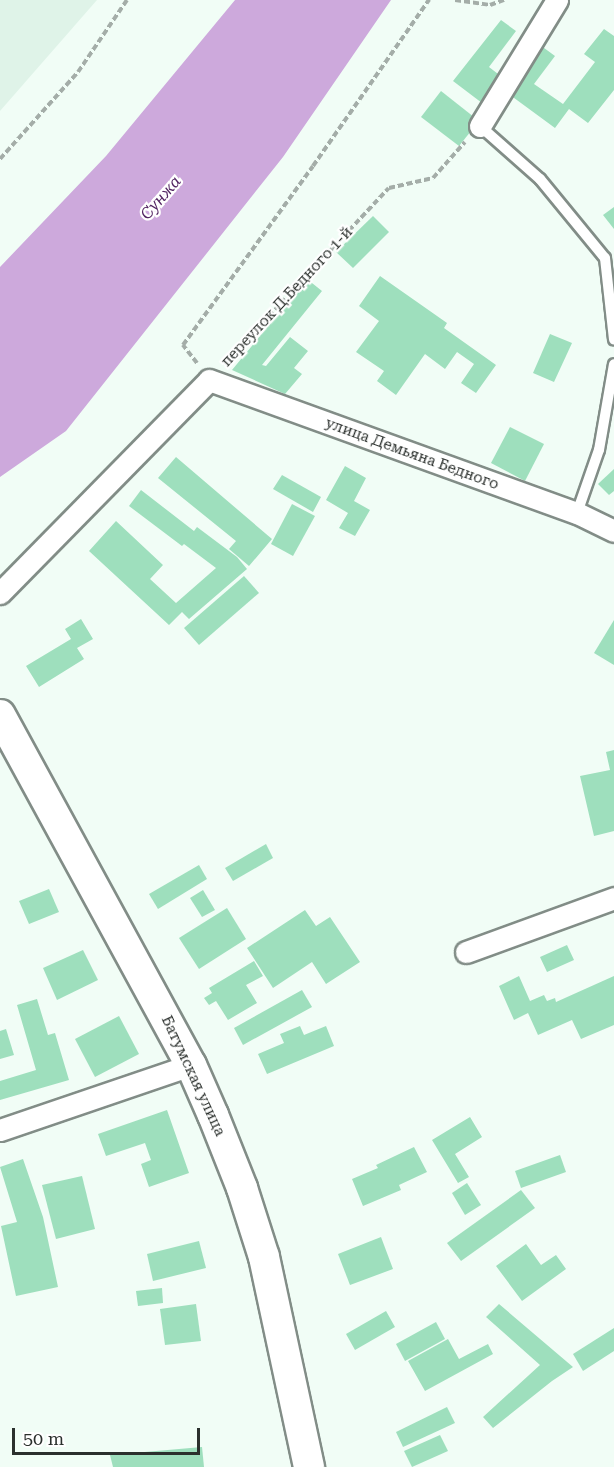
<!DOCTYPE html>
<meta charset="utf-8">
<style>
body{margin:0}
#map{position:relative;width:614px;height:1467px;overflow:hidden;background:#f1fdf6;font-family:"Roboto Serif",serif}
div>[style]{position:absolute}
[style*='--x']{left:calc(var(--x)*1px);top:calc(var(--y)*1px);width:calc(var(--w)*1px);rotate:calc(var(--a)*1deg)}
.built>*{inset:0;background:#dff3e8}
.water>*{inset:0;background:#cda9dc}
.building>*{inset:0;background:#9edfbd}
.path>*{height:4px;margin-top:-2px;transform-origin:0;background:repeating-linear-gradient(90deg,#a4ada8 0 6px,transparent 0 9px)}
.roads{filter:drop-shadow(2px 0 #828d87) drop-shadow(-2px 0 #828d87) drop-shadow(0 2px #828d87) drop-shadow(0 -2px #828d87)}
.lane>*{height:10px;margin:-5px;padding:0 5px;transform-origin:5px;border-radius:5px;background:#fff}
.street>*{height:21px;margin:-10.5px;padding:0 10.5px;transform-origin:10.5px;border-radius:10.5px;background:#fff}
.secondary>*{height:30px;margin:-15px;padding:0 15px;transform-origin:15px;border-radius:15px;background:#fff}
span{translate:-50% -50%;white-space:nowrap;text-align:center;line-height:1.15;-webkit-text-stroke:4.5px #fff;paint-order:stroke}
.street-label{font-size:15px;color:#2b302d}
.water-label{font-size:16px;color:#522462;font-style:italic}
.scale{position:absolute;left:12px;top:1428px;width:188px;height:27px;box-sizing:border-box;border:3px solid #2b302d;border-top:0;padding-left:8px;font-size:18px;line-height:21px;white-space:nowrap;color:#2b302d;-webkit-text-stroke:4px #fff;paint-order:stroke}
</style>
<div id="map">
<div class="built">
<i style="clip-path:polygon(0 0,97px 0,0 111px)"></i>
</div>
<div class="water">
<i style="clip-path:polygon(235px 0,391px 0,283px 157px,66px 431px,0 477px,0 267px,106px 156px)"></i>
</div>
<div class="building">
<i style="clip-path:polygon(501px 20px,516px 31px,489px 67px,502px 77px,482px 103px,453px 81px)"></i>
<i style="clip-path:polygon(604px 29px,614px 36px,614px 90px,588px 123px,569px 109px,555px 128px,506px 92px,540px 45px,555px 56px,534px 84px,563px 104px,595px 62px,584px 54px)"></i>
<i style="clip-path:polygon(441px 91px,479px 121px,459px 146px,421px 117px)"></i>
<i style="clip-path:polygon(614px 207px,614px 229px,603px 215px)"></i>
<i style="clip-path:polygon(373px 216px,389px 232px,353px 268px,336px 252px)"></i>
<i style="clip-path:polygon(380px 276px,447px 323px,444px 328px,496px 365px,476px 393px,461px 383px,474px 364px,457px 352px,445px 369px,425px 354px,396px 395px,377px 381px,384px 371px,356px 352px,379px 321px,359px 306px)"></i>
<i style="clip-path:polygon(307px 279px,322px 291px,262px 365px,266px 366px,290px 337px,308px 351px,294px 368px,302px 374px,285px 394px,232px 370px)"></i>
<i style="clip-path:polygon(550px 334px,572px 343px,554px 382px,533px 373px)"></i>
<i style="clip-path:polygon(510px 427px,544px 444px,525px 481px,491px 463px)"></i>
<i style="clip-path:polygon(176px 457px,272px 539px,249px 566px,229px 549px,236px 541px,158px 478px)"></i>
<i style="clip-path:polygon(345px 466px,366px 478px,354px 501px,370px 510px,355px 536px,339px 528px,348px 513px,326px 500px)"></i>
<i style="clip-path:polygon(614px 469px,614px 491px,609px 495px,598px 484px)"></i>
<i style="clip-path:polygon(282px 475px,321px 497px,313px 512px,273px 489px)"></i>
<i style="clip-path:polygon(141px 490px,194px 531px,197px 527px,237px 557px,247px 569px,189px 619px,182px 612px,169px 625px,89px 551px,116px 521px,163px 565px,150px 579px,176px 603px,216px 568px,184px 544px,182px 546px,129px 506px)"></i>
<i style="clip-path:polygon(292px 504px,315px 516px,293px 556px,271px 544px)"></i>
<i style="clip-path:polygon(244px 576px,259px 593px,199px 645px,184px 628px)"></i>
<i style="clip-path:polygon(81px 619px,93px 639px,77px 648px,84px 659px,39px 687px,26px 666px,71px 639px,65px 629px)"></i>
<i style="clip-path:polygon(614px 620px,614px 665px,594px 653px)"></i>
<i style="clip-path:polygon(614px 750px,614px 831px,594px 836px,580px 776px,610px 770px,606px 752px)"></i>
<i style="clip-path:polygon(266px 844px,273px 858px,233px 881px,225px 868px)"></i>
<i style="clip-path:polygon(199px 865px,207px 879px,158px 909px,149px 894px)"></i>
<i style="clip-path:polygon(49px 889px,59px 912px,29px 924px,19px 901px)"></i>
<i style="clip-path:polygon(203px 890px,215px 910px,202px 917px,190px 898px)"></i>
<i style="clip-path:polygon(227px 908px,246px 939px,199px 969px,179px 938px)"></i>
<i style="clip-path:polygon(305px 910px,316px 926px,330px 917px,360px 962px,326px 984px,312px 962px,273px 988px,247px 948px)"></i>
<i style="clip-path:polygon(567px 945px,574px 960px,547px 972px,540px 957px)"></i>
<i style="clip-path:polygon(83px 950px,98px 980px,57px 1000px,43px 968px)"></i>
<i style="clip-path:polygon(254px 961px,263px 976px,246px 985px,257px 1003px,228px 1020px,216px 1001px,209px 1005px,204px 998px,212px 993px,209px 988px)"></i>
<i style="clip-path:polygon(519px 976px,530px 1001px,544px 995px,547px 1001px,555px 998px,556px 1002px,614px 976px,614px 1025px,581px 1039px,572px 1020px,538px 1035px,528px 1013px,514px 1020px,499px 986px)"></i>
<i style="clip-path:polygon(302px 990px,312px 1007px,243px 1045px,234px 1028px)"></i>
<i style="clip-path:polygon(37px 999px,48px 1035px,55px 1033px,69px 1080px,0 1100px,0 1081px,36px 1070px,17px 1005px)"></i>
<i style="clip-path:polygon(119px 1016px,139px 1054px,95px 1077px,75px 1039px)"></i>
<i style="clip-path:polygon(300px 1026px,304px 1035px,326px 1026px,334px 1046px,267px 1074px,258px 1054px,284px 1043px,280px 1034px)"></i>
<i style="clip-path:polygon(6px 1029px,14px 1055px,0 1059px,0 1031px)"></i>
<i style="clip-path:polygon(167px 1110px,189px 1173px,149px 1187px,141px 1164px,151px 1160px,145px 1143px,106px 1156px,98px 1134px)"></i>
<i style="clip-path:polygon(470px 1117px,482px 1137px,455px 1154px,469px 1177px,458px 1183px,432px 1140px)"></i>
<i style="clip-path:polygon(414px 1147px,427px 1172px,399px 1185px,401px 1190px,363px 1206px,352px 1179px,378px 1168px,376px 1165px)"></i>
<i style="clip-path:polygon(560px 1155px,566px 1172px,521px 1188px,515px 1171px)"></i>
<i style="clip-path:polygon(23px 1159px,43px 1217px,58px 1287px,16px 1296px,1px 1226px,17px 1222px,0 1167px)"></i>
<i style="clip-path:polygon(82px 1176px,95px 1229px,56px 1239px,42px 1185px)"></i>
<i style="clip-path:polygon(467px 1183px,481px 1205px,465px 1215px,452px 1193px)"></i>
<i style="clip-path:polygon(521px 1190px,535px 1208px,461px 1261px,447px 1243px)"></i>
<i style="clip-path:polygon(381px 1237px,393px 1269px,350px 1285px,338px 1254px)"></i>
<i style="clip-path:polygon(199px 1241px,206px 1268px,153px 1281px,147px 1254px)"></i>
<i style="clip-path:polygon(526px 1244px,541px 1265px,556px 1255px,566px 1269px,522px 1301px,496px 1266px)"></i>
<i style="clip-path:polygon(162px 1288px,163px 1303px,138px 1306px,136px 1291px)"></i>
<i style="clip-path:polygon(196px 1304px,201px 1341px,165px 1345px,160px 1309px)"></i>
<i style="clip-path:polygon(499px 1304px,573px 1367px,552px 1381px,493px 1428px,483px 1417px,540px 1365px,486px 1317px)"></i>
<i style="clip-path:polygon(386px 1311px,395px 1327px,355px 1350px,346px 1334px)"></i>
<i style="clip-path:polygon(436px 1322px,445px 1339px,405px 1361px,396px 1344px)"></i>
<i style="clip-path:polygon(614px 1328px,614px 1351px,583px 1371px,573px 1354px)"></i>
<i style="clip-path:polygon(448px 1339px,459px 1359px,488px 1344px,493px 1354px,425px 1391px,408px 1361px)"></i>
<i style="clip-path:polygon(447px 1407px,455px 1423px,403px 1447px,396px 1432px)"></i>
<i style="clip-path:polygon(440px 1435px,448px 1451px,412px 1467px,404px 1451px)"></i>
<i style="clip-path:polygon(202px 1447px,204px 1467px,113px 1467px,110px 1455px)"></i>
</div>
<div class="path">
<i style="--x:455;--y:0;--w:35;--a:8"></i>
<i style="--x:490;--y:5;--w:15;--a:-20"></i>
<i style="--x:0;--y:159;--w:117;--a:-48.1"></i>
<i style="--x:78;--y:72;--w:87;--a:-55.8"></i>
<i style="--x:226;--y:362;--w:238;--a:-46.9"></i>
<i style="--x:389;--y:188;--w:45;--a:-12.8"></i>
<i style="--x:433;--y:178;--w:48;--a:-48.4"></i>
<i style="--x:197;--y:363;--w:23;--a:-128"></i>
<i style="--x:183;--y:345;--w:221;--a:-54"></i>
<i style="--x:313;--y:166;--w:203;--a:-55.1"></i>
</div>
<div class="roads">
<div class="lane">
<i style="--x:480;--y:126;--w:80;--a:41.5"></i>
<i style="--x:540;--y:179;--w:102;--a:50.6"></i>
<i style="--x:605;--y:258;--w:82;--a:83.7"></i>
<i style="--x:577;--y:513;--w:67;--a:-70.8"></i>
<i style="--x:599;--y:450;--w:87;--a:-80.1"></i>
</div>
<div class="street">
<i style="--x:480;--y:126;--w:148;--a:-58.6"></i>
<i style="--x:0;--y:593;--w:298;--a:-45.5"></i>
<i style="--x:209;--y:380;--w:391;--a:19.9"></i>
<i style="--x:577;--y:513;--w:41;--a:25.9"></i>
<i style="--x:466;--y:952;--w:158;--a:-20"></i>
<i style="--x:0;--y:1130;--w:202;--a:-18.8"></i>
</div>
<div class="secondary">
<i style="--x:0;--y:715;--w:399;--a:61.4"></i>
<i style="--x:191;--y:1065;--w:55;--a:66.3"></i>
<i style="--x:213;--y:1115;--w:79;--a:68.3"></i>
<i style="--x:242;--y:1188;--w:72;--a:72.3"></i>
<i style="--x:264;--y:1257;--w:215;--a:77.9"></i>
</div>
</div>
<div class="street-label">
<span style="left:287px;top:297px;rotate:-47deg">переулок Д.Бедного 1-й</span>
<span style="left:412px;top:454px;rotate:20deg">улица Демьяна Бедного</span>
<span style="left:193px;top:1076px;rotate:65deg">Батумская улица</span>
</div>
<div class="water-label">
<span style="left:161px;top:198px;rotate:-49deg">Сунжа</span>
</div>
<div class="scale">50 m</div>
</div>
